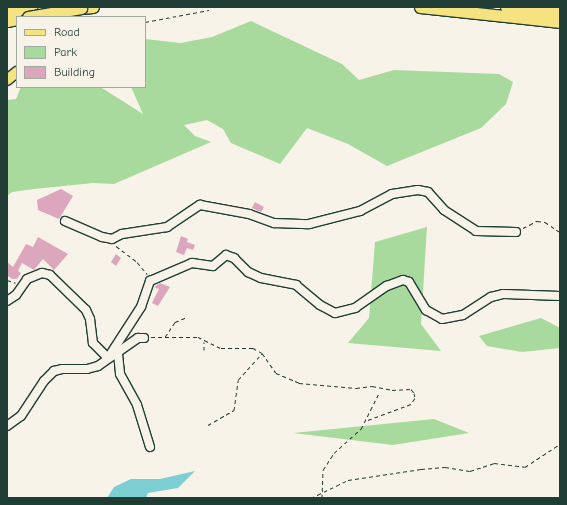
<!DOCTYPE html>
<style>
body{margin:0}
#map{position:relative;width:567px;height:505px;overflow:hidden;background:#f7f3e8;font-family:"Comic Neue",sans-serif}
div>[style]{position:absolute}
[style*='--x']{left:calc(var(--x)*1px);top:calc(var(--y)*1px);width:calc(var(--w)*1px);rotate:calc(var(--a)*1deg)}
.green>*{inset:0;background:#a7da9c}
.water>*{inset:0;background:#7dcfd4}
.building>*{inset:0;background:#dca6bd}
.path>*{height:1px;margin-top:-0.5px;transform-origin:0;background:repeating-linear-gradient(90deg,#1f3d34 0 4px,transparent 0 7px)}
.roads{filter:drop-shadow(1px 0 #1f3d34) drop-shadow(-1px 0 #1f3d34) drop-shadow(0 1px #1f3d34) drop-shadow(0 -1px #1f3d34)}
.minor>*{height:8px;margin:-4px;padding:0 4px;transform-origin:4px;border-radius:4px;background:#f7f3e8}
.major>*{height:10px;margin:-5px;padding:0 5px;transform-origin:5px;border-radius:5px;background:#f5e382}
.highway>*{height:11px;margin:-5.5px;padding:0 5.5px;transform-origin:5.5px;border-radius:5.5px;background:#f5e382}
.bridges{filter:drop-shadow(1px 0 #1f3d34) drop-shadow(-1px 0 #1f3d34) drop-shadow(0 1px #1f3d34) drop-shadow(0 -1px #1f3d34)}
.highway-bridge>*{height:11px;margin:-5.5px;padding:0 5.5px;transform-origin:5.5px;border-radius:5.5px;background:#f5e382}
span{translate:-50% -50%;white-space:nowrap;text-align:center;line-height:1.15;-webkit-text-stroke:4px #f7f3e8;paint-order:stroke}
.frame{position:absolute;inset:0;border:8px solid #1f3d34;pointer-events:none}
.legend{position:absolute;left:16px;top:16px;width:130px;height:72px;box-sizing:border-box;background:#f7f3e8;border:1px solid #a1aaa0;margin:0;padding:5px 7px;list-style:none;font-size:12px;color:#1f3d34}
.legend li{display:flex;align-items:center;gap:8px;height:20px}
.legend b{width:20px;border:1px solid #a1aaa0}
</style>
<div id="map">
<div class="green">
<i style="clip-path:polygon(251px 21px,342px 64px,359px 80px,394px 70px,499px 74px,513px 82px,506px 104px,481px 128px,387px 166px,348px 144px,307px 128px,280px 164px,231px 143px,223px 129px,207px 120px,184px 125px,195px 136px,211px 142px,114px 184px,93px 183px,34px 189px,12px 192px,7px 196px,7px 100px,16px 99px,21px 87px,102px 88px,143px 114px,131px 87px,145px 87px,145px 39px,181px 43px,212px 37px)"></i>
<i style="clip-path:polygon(427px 227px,421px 324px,441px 351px,348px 343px,369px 318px,375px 242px)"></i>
<i style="clip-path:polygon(541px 318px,560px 328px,560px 348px,522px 352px,487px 346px,479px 336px)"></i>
<i style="clip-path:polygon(434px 419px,469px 433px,393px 445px,293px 433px)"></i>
</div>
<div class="water">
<i style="clip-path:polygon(195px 471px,178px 488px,148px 493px,146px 498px,107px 498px,114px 487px,131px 479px,160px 479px)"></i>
</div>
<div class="building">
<i style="clip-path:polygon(61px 189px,73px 196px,59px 219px,38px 210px,37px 200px)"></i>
<i style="clip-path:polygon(255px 202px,264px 207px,261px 212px,252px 208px)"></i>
<i style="clip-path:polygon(181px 236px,188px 239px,187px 242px,195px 245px,193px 250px,187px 248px,184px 255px,176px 252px)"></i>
<i style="clip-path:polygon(38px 237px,68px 254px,54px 270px,43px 259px,34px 270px,22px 263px,18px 271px,21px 273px,17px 279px,12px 279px,7px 275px,7px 262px,13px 267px,26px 244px,33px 247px)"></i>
<i style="clip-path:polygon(116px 254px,121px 258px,116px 266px,111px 262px)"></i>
<i style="clip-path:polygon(160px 283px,170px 287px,158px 306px,152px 303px,159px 289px,154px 287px)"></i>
</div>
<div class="path">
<i style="--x:145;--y:22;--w:65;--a:-10.6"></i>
<i style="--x:523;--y:228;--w:16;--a:-27"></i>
<i style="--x:537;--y:221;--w:8;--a:7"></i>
<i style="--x:545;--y:222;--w:18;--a:34"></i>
<i style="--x:116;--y:246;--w:26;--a:37"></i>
<i style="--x:137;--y:262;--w:16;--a:50"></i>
<i style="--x:7;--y:280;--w:9;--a:18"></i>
<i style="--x:151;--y:337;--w:47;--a:0"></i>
<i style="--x:198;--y:337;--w:25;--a:26"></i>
<i style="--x:221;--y:348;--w:32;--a:0"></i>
<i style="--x:253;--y:348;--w:10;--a:29"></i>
<i style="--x:262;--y:353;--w:24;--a:55"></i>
<i style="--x:276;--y:373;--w:25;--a:23"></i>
<i style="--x:299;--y:383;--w:57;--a:5"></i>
<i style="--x:356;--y:388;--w:16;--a:-7"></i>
<i style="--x:372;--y:386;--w:20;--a:11"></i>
<i style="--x:392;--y:390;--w:19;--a:-3"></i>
<i style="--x:411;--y:389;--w:5;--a:53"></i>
<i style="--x:414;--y:393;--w:5;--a:79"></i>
<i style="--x:415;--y:398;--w:7;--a:124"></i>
<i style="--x:411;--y:404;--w:46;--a:159.6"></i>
<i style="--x:165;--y:337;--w:18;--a:-56"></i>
<i style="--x:175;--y:322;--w:13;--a:-23"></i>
<i style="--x:204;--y:350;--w:8;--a:-90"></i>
<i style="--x:208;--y:425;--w:30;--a:-30"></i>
<i style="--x:234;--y:410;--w:30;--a:-82"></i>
<i style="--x:238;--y:380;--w:36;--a:-48"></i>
<i style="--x:311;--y:498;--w:41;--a:-25.9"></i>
<i style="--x:348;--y:480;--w:74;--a:-8.6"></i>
<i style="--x:421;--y:469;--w:24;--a:-5"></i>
<i style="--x:445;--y:467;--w:25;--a:9"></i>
<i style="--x:470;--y:471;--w:25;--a:-18"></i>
<i style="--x:494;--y:463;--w:31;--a:7"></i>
<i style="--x:525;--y:467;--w:42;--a:-33.3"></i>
<i style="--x:322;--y:498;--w:28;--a:-88"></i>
<i style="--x:323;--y:470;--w:20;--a:-57"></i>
<i style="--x:334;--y:453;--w:36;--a:-42"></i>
<i style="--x:361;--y:429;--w:40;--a:-63.4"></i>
</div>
<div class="roads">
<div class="minor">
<i style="--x:65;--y:221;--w:40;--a:23.4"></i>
<i style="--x:102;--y:237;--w:10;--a:11"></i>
<i style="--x:112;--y:239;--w:11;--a:-27"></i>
<i style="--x:122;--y:234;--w:46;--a:-8.8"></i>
<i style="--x:167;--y:227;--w:40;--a:-34"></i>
<i style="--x:200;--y:205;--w:50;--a:10.4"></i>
<i style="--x:249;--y:214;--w:27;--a:20"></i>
<i style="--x:274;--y:223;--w:35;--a:2"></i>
<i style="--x:309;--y:224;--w:53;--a:-14.3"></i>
<i style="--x:360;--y:211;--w:36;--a:-28"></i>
<i style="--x:392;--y:194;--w:26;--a:-9"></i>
<i style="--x:418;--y:190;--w:10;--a:11"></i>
<i style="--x:428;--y:192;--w:24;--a:48"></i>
<i style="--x:444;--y:210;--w:38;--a:33"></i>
<i style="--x:476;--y:231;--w:40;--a:1.4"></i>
<i style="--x:7;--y:301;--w:11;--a:-34"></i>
<i style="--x:16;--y:295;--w:19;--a:-55"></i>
<i style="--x:27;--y:279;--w:16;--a:-22"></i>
<i style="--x:42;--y:273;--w:8;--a:14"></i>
<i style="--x:50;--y:275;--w:50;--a:44.2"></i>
<i style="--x:86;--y:310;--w:10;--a:66"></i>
<i style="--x:90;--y:319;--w:24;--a:83"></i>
<i style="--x:93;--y:343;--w:21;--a:45"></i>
<i style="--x:108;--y:358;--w:61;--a:-57.1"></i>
<i style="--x:141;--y:307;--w:28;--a:-71"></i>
<i style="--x:150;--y:281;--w:46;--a:-23.2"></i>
<i style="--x:192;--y:263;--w:21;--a:8"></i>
<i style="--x:213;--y:266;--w:17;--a:-40"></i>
<i style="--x:226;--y:255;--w:9;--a:21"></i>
<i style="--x:234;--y:258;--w:20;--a:45"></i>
<i style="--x:248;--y:272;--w:14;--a:25"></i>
<i style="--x:261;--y:278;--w:36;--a:11"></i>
<i style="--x:296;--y:285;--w:31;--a:40"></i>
<i style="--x:320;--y:305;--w:17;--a:28"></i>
<i style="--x:335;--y:313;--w:21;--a:-14"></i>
<i style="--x:355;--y:308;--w:39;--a:-35"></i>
<i style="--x:387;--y:286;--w:17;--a:-21"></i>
<i style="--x:403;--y:280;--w:6;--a:18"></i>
<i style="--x:409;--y:282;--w:33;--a:59"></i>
<i style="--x:426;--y:310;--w:18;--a:29"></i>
<i style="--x:442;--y:319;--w:21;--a:-11"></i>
<i style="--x:463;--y:315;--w:33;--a:-33"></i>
<i style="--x:491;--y:297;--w:12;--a:-14"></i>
<i style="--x:503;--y:294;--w:57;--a:2"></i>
<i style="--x:118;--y:354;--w:20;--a:84"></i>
<i style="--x:120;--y:374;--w:35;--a:61"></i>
<i style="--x:137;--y:405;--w:44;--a:72.8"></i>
<i style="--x:7;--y:426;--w:17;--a:-36"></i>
<i style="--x:21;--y:416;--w:42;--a:-56.7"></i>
<i style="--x:44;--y:381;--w:14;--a:-45"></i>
<i style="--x:54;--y:371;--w:8;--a:-14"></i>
<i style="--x:62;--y:369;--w:25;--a:0"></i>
<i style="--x:87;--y:369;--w:11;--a:-15"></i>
<i style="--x:98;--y:366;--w:49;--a:-35"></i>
<i style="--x:138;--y:338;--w:6;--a:0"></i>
</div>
<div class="major">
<i style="--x:7;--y:80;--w:13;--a:-39"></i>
</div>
<div class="highway">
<i style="--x:420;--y:7;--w:141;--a:6.1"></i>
<i style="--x:506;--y:7;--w:54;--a:5.3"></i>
<i style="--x:81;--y:8;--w:12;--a:-5"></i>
<i style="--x:7;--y:12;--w:25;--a:-12"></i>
<i style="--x:7;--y:21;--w:10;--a:-11"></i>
</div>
</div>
<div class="bridges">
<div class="highway-bridge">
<i style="--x:28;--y:17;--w:54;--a:-9.6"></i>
</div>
</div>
<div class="frame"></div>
<ul class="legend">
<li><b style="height:5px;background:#f5e382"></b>Road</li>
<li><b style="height:11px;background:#a7da9c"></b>Park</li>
<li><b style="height:11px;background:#dca6bd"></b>Building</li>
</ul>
</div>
